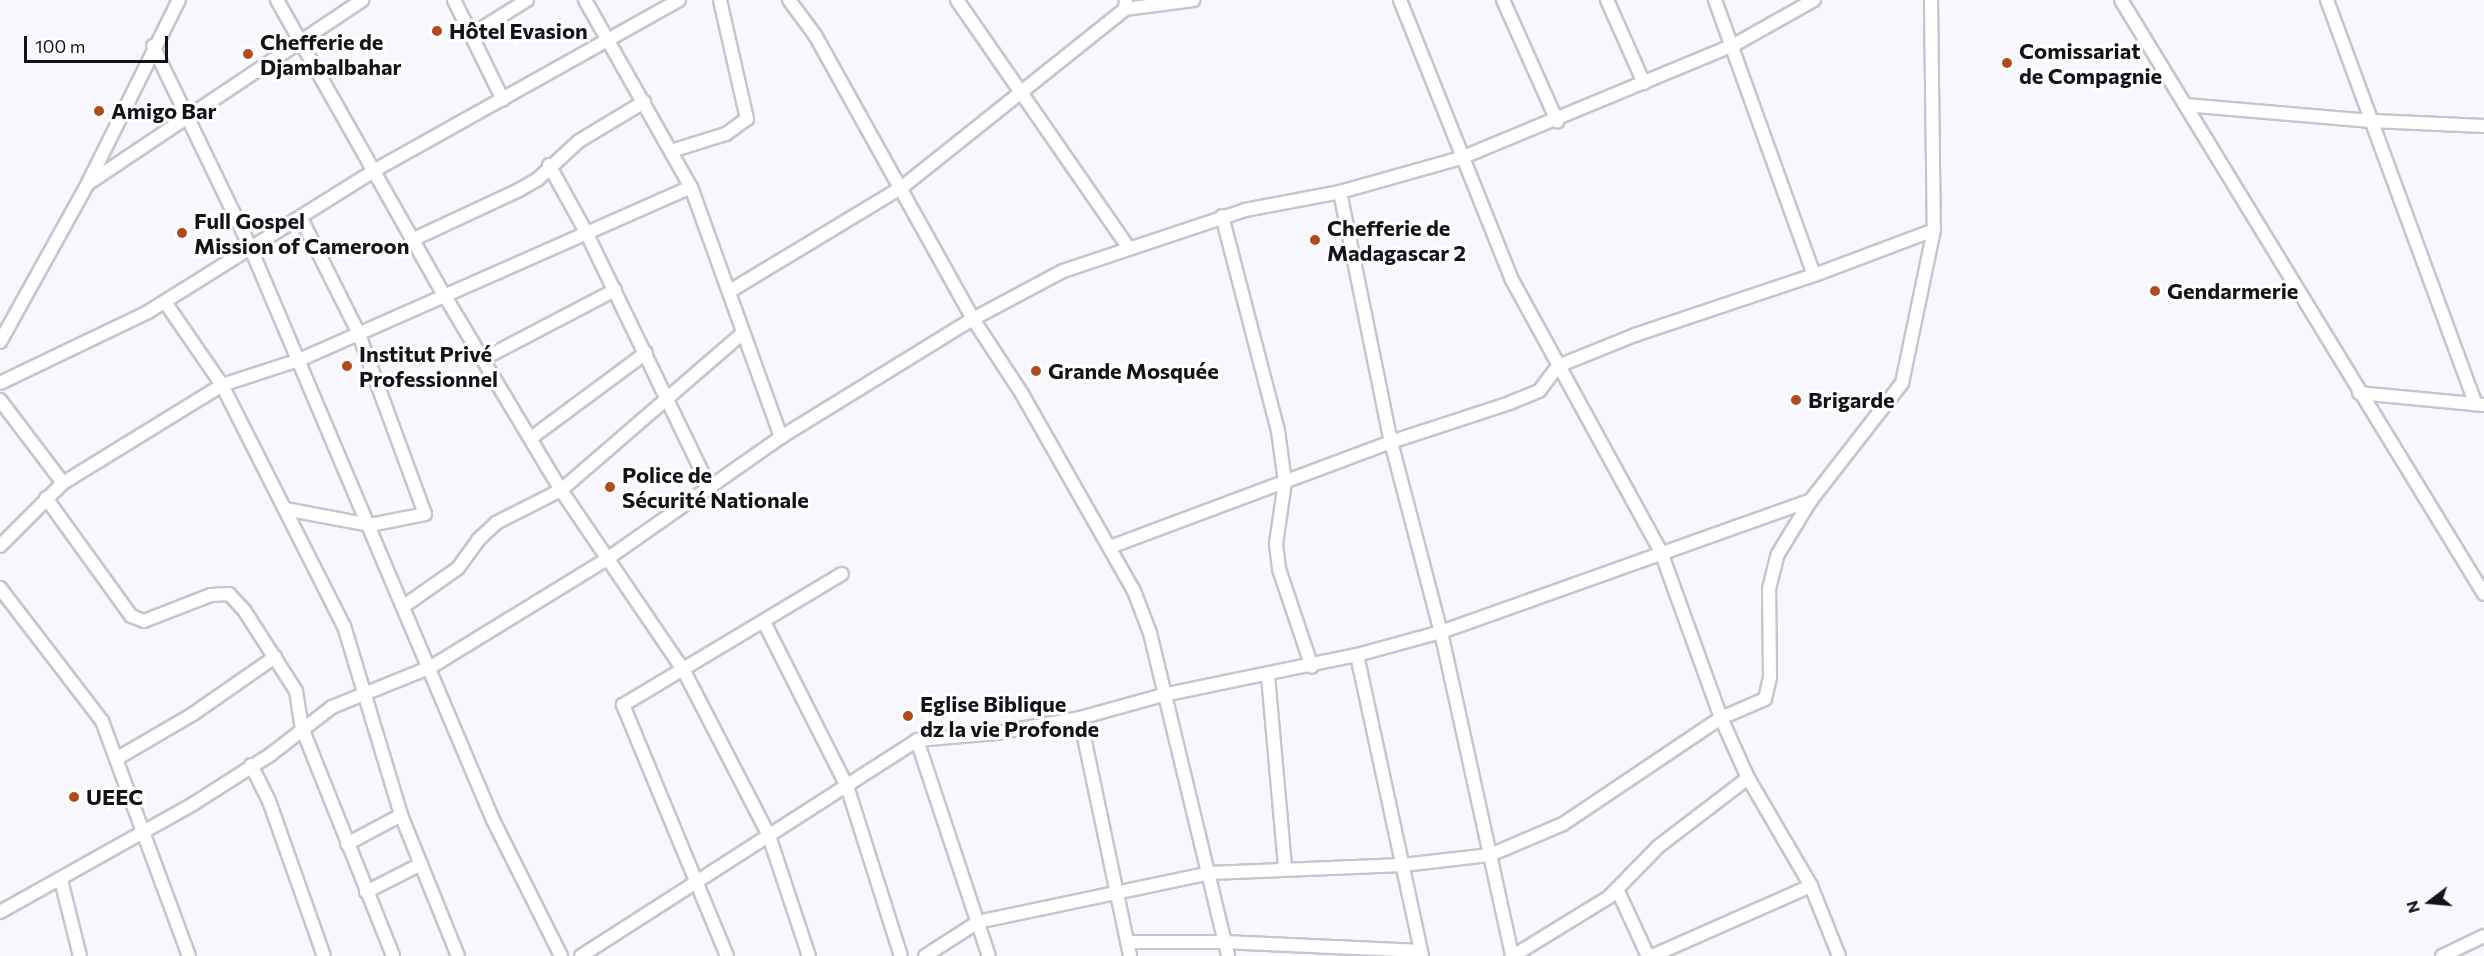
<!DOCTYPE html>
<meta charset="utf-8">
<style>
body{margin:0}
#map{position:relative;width:2484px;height:956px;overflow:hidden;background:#f9f7fe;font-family:Commissioner,sans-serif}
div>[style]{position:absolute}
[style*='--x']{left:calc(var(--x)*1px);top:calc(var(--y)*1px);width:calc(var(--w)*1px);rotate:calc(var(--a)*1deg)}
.roads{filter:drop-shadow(2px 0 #c7c4cf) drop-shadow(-2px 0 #c7c4cf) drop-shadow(0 2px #c7c4cf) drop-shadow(0 -2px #c7c4cf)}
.minor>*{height:12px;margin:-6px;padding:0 6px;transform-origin:6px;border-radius:6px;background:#fff}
.dots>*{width:16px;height:16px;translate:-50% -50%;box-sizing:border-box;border:3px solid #fff;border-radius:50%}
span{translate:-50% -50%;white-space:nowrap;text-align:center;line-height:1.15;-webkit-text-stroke:6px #fff;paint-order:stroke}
.poi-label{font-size:22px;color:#131216;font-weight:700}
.left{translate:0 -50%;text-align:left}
.north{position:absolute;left:2400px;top:872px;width:60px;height:60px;-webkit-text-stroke:4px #fff;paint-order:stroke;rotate:254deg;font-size:16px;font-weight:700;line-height:24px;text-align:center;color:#131216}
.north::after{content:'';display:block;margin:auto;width:21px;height:27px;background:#131216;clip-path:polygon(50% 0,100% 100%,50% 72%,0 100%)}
.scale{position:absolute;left:24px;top:36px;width:144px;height:27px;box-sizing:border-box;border:3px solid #131216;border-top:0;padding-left:8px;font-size:18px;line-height:21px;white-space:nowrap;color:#131216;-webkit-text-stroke:4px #fff;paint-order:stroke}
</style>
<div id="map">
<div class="roads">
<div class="minor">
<i style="--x:277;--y:0;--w:337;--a:60.5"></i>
<i style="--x:443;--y:293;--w:230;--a:59.1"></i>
<i style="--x:561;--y:490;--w:219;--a:55.8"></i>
<i style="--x:684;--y:671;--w:186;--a:62.7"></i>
<i style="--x:769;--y:836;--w:126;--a:71.6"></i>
<i style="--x:454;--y:0;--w:111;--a:63.9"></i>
<i style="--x:585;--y:0;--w:215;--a:60.5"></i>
<i style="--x:691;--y:187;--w:266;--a:70.2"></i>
<i style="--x:789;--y:0;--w:44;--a:53.4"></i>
<i style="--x:815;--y:35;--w:325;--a:60.9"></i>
<i style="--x:973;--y:319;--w:90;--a:56.8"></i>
<i style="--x:1022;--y:394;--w:227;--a:60.4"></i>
<i style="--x:1134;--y:591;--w:45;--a:69.1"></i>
<i style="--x:1150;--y:633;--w:332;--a:76.4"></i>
<i style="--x:957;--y:0;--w:300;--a:55.3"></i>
<i style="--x:1400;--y:0;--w:302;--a:68.2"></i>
<i style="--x:1512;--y:280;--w:310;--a:61.3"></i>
<i style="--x:1661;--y:552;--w:177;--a:70.1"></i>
<i style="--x:1721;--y:718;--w:66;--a:65.8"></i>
<i style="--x:1748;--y:778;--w:125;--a:59.7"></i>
<i style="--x:1503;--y:0;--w:133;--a:65.9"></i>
<i style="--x:1607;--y:0;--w:91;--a:66"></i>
<i style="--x:1715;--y:0;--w:292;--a:70.2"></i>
<i style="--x:1931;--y:0;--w:230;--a:89.3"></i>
<i style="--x:2121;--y:0;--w:696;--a:58.57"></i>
<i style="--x:2327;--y:0;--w:431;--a:69.8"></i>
<i style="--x:1125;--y:9;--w:69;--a:-7.5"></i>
<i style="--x:471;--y:35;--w:66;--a:-32"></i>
<i style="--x:153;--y:46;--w:225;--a:64.2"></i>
<i style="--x:251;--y:249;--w:620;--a:67.03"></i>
<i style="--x:493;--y:820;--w:152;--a:63.4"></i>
<i style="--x:2185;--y:105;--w:189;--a:4.9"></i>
<i style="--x:2373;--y:121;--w:111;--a:2.6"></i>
<i style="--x:671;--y:151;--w:58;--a:-17.2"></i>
<i style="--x:726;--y:134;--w:26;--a:-36"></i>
<i style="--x:747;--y:119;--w:122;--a:-102.8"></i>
<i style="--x:549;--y:165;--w:77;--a:61.1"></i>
<i style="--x:586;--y:232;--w:283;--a:64.2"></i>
<i style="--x:89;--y:183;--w:329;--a:-33.8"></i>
<i style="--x:1340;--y:192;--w:255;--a:78.5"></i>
<i style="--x:1391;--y:442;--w:196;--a:75.3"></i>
<i style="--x:1441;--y:632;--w:332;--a:77.6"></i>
<i style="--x:1222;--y:216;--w:222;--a:75.4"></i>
<i style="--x:1278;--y:431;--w:51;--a:82.2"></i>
<i style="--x:1285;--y:482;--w:63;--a:98.3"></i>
<i style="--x:1276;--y:544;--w:25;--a:83"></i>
<i style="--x:1279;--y:569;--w:103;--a:71.4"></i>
<i style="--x:414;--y:239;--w:116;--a:-25"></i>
<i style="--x:519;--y:190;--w:22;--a:-30"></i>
<i style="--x:538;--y:179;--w:56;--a:-42.8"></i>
<i style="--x:579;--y:141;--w:76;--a:-31"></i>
<i style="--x:730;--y:291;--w:200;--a:-31.1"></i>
<i style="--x:901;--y:188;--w:287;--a:-38.6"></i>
<i style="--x:1125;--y:9;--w:9;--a:-84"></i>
<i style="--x:165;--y:302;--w:101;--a:55.5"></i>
<i style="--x:222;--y:385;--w:270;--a:63.2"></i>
<i style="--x:344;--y:626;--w:197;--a:73.2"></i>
<i style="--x:401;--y:815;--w:152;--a:68"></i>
<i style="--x:0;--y:342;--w:182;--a:-61"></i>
<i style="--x:88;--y:183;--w:204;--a:-63.6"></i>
<i style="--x:483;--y:359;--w:149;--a:-27.6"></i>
<i style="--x:0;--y:383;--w:164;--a:-25.6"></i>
<i style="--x:148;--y:312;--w:268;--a:-32"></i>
<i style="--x:375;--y:170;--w:348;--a:-29.2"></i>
<i style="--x:2359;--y:393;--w:126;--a:5.5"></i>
<i style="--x:0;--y:400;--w:104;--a:52.8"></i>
<i style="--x:531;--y:438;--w:143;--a:-36.5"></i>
<i style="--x:46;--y:498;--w:145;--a:54.2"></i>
<i style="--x:131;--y:616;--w:14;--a:21"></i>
<i style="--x:144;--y:621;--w:72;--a:-21.2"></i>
<i style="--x:211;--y:595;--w:18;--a:-3"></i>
<i style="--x:229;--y:594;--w:22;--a:47"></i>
<i style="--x:244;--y:610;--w:96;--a:57.3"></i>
<i style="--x:296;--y:691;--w:37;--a:81"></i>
<i style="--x:302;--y:728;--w:245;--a:68.2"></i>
<i style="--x:285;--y:509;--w:86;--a:10.7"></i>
<i style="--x:370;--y:525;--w:56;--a:-11.3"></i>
<i style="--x:425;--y:514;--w:194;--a:-110.2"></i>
<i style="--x:358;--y:332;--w:127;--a:-116.6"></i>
<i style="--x:0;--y:546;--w:89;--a:-45"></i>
<i style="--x:63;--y:483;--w:187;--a:-31.6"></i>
<i style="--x:222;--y:385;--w:81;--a:-18"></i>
<i style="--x:299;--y:360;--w:428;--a:-23.8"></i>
<i style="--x:0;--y:588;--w:168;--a:52.5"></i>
<i style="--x:102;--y:721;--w:251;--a:69.7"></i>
<i style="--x:404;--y:606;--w:66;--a:-35.1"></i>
<i style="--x:458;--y:568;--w:34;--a:-54"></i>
<i style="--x:478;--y:540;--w:25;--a:-43"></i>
<i style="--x:496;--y:523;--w:73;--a:-26.9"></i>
<i style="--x:561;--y:490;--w:240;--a:-40.8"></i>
<i style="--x:764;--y:622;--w:184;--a:63.2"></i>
<i style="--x:847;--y:786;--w:178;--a:72.4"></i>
<i style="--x:1357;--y:655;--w:308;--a:77.8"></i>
<i style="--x:1268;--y:676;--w:193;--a:84.9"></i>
<i style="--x:1080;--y:718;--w:243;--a:78.1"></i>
<i style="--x:917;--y:740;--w:228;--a:71.6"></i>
<i style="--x:116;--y:759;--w:89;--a:-30.3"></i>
<i style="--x:193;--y:714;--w:100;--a:-34.8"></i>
<i style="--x:251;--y:765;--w:40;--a:63.4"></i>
<i style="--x:269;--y:801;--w:164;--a:70.5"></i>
<i style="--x:347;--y:844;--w:61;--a:-28.2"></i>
<i style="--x:61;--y:880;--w:78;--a:76"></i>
<i style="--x:1617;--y:889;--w:74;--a:65.2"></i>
<i style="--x:366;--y:892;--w:62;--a:-27"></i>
<i style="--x:0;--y:912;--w:221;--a:-29.2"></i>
<i style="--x:193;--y:804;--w:91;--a:-32.5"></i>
<i style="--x:270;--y:755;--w:78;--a:-37.7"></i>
<i style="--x:332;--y:707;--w:107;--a:-22"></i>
<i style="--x:431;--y:667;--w:206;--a:-31.5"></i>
<i style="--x:607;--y:559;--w:213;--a:-35"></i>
<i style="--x:781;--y:437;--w:225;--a:-31.6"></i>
<i style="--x:973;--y:319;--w:102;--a:-28.1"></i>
<i style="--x:1063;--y:271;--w:192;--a:-18.5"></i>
<i style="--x:1245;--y:210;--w:97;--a:-10.7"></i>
<i style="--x:1340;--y:192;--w:126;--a:-15.7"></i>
<i style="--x:1461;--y:158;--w:293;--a:-22.5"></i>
<i style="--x:1732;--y:46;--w:94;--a:-29.3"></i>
<i style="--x:1127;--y:942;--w:97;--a:0"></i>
<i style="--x:1224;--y:942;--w:197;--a:2.6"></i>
<i style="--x:581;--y:956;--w:399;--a:-32.7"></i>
<i style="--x:917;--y:740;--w:80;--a:-5"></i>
<i style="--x:997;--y:733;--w:84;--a:-10.2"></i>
<i style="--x:1080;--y:718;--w:86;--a:-15.5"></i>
<i style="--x:1163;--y:695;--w:198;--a:-11.7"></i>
<i style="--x:1357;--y:655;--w:87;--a:-15.3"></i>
<i style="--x:1441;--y:632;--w:393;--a:-19.6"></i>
<i style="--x:727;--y:956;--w:272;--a:-112.5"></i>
<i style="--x:623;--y:705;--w:255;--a:-30.9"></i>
<i style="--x:925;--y:956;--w:63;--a:-32.7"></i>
<i style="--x:978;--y:922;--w:237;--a:-11.9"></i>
<i style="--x:1210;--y:873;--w:193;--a:-2.4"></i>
<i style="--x:1403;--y:865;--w:88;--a:-6.6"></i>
<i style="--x:1490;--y:855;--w:79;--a:-23"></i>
<i style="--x:1563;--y:824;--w:190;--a:-33.9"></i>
<i style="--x:1721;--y:718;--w:48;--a:-23.4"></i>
<i style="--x:1765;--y:699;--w:22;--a:-77"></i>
<i style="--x:1770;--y:678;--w:89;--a:-90.6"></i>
<i style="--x:1769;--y:589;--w:36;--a:-76"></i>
<i style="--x:1778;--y:554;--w:63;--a:-58.6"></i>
<i style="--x:1811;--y:500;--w:148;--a:-52.1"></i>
<i style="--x:1902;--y:383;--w:156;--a:-78.2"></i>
<i style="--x:1934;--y:230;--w:128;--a:159.4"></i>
<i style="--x:1814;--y:275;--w:189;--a:161.5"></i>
<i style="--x:1635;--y:335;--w:83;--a:158.1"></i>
<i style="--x:1558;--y:366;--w:31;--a:127"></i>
<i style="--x:1539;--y:391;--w:31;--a:158"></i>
<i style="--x:1510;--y:403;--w:125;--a:161.9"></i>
<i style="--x:1391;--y:442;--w:300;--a:159.5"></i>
<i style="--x:1513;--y:956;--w:113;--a:-31.6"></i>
<i style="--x:1609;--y:897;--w:71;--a:-45.6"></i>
<i style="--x:1659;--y:846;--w:112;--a:-37.4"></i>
<i style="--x:1652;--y:956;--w:174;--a:-23.8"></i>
<i style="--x:1811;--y:886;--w:75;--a:68.2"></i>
<i style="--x:2442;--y:956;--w:47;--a:-25.5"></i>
</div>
</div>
<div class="dots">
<i style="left:437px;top:31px;background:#b04b1c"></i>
<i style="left:248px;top:54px;background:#b04b1c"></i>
<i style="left:2007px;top:63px;background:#b04b1c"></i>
<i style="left:99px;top:111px;background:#b04b1c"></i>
<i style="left:182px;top:233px;background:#b04b1c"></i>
<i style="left:1315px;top:240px;background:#b04b1c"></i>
<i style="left:2155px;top:291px;background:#b04b1c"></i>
<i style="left:347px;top:366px;background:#b04b1c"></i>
<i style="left:1036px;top:371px;background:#b04b1c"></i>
<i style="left:1796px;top:400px;background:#b04b1c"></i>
<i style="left:610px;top:487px;background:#b04b1c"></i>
<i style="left:908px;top:716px;background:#b04b1c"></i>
<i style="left:74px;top:797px;background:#b04b1c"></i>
</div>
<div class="poi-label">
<span class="left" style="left:449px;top:31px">Hôtel Evasion</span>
<span class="left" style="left:260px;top:54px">Chefferie de<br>Djambalbahar</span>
<span class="left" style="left:2019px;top:63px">Comissariat<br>de Compagnie</span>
<span class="left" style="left:111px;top:111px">Amigo Bar</span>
<span class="left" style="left:194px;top:233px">Full Gospel<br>Mission of Cameroon</span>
<span class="left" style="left:1327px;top:240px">Chefferie de<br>Madagascar 2</span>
<span class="left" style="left:2167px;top:291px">Gendarmerie</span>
<span class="left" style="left:359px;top:366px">Institut Privé<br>Professionnel</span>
<span class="left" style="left:1048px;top:371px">Grande Mosquée</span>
<span class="left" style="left:1808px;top:400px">Brigarde</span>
<span class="left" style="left:622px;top:487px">Police de<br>Sécurité Nationale</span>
<span class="left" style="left:920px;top:716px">Eglise Biblique<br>dz la vie Profonde</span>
<span class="left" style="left:86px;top:797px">UEEC</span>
</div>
<div class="north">N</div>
<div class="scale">100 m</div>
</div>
